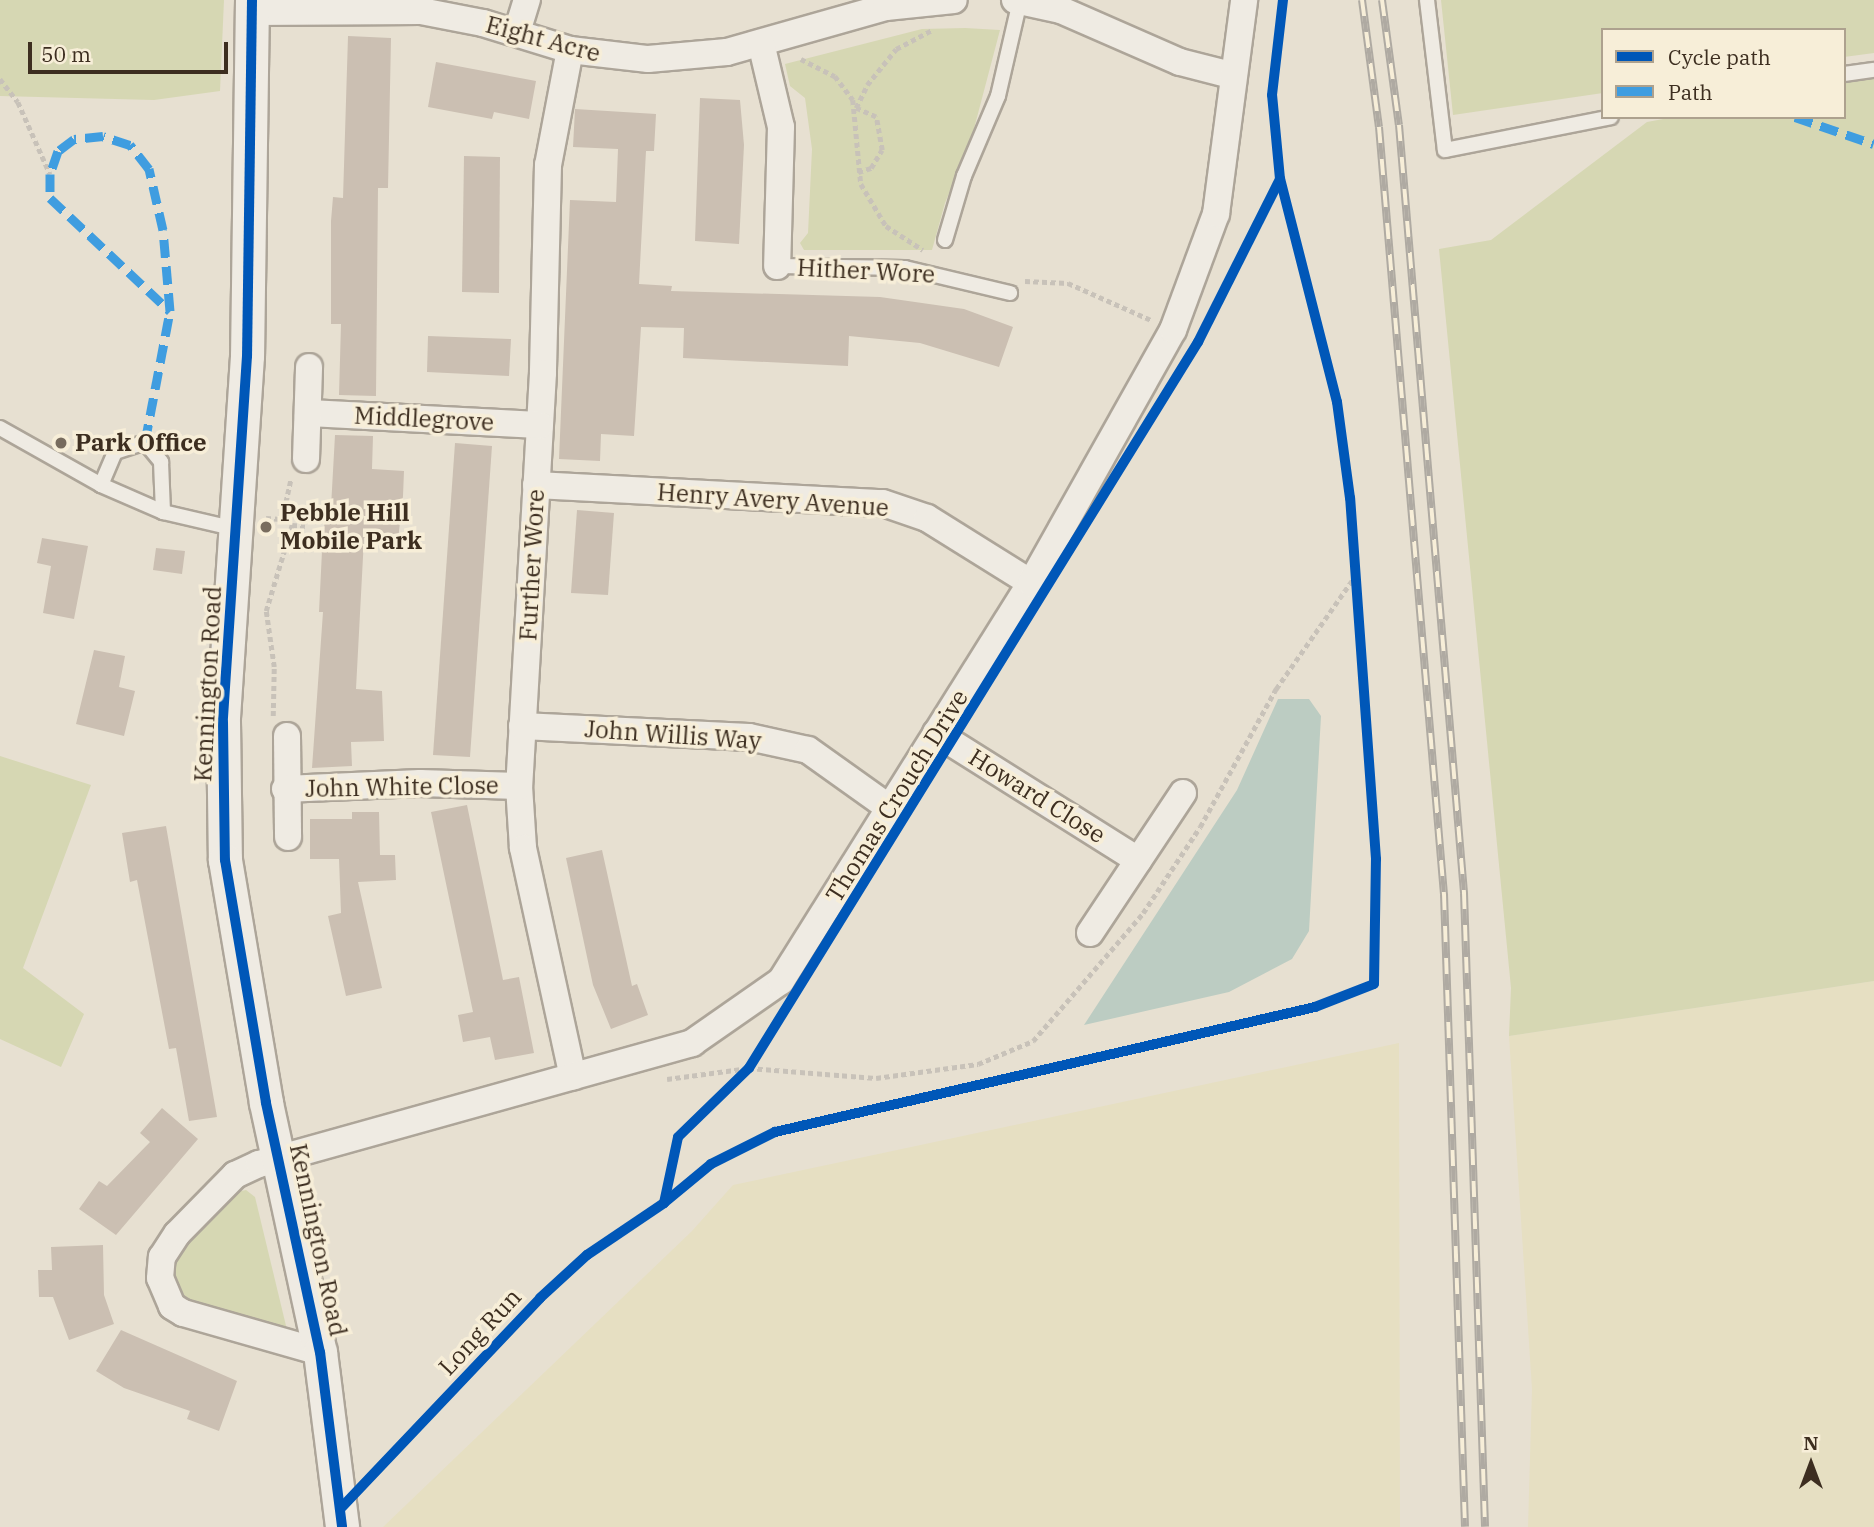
<!DOCTYPE html>
<style>
body{margin:0}
#map{position:relative;width:1874px;height:1527px;overflow:hidden;background:#e7e0d1;font-family:"IBM Plex Serif",serif}
div>[style]{position:absolute}
[style*='--x']{left:calc(var(--x)*1px);top:calc(var(--y)*1px);width:calc(var(--w)*1px);rotate:calc(var(--a)*1deg)}
.farmland>*{inset:0;background:#e6dfc2}
.green>*{inset:0;background:#d6d7b3}
.water>*{inset:0;background:#bcccc2}
.building>*{inset:0;background:#cbbfb2}
.path>*{height:4.5px;margin-top:-2.25px;transform-origin:0;background:repeating-linear-gradient(90deg,#c8c2b9 0 5px,transparent 0 8.5px)}
.roads{filter:drop-shadow(2px 0 #ada599) drop-shadow(-2px 0 #ada599) drop-shadow(0 2px #ada599) drop-shadow(0 -2px #ada599)}
.service>*{height:14px;margin:-7px;padding:0 7px;transform-origin:7px;border-radius:7px;background:#efebe3}
.minor>*{height:26px;margin:-13px;padding:0 13px;transform-origin:13px;border-radius:13px;background:#efebe3}
.tertiary>*{height:33px;margin:-16.5px;padding:0 16.5px;transform-origin:16.5px;border-radius:16.5px;background:#efebe3}
.rail>*{height:8px;margin-top:-4px;transform-origin:0;background:repeating-linear-gradient(90deg,#f7eed8 0 16px,#afaaa2 0 32px);box-sizing:border-box;border-block:2px solid #afaaa2}
.quiet>*{height:9px;margin-top:-4.5px;transform-origin:0;background:repeating-linear-gradient(90deg,#3f9de0 0 18px,transparent 0 27px)}
.cycleway>*{height:10px;margin:-5px;padding:0 5px;transform-origin:5px;border-radius:5px;background:#0057b8}
.dots>*{width:19px;height:19px;translate:-50% -50%;box-sizing:border-box;border:4px solid #f7eed8;border-radius:50%}
span{translate:-50% -50%;white-space:nowrap;text-align:center;line-height:1.15;-webkit-text-stroke:7px #f7eed8;paint-order:stroke}
.street-label{font-size:24px;color:#3d2e20}
.poi-label{font-size:24px;color:#3d2e20;font-weight:700}
.left{translate:0 -50%;text-align:left}
.legend{position:absolute;left:1601px;top:28px;width:245px;height:91px;box-sizing:border-box;background:#f7eed8;border:2px solid #ada18e;margin:0;padding:9px 12px;list-style:none;font-size:21px;color:#3d2e20}
.legend li{display:flex;align-items:center;gap:14px;height:35px}
.legend b{width:35px;border:2px solid #ada18e}
.north{position:absolute;left:1776px;top:1429px;width:70px;height:70px;-webkit-text-stroke:5px #f7eed8;paint-order:stroke;rotate:0deg;font-size:19px;font-weight:700;line-height:28px;text-align:center;color:#3d2e20}
.north::after{content:'';display:block;margin:auto;width:24px;height:32px;background:#3d2e20;clip-path:polygon(50% 0,100% 100%,50% 72%,0 100%)}
.scale{position:absolute;left:28px;top:42px;width:200px;height:32px;box-sizing:border-box;border:4px solid #3d2e20;border-top:0;padding-left:9px;font-size:21px;line-height:24px;white-space:nowrap;color:#3d2e20;-webkit-text-stroke:5px #f7eed8;paint-order:stroke}
</style>
<div id="map">
<div class="farmland">
<i style="clip-path:polygon(1874px 981px,1874px 1527px,1528px 1527px,1532px 1389px,1509px 1036px)"></i>
<i style="clip-path:polygon(1399px 1043px,1400px 1527px,383px 1527px,692px 1231px,733px 1185px)"></i>
</div>
<div class="green">
<i style="clip-path:polygon(0 0,224px 0,220px 91px,154px 100px,0 96px)"></i>
<i style="clip-path:polygon(1441px 0,1874px 0,1874px 53px,1844px 57px,1844px 30px,1603px 30px,1603px 93px,1453px 115px)"></i>
<i style="clip-path:polygon(965px 28px,1000px 30px,971px 140px,945px 203px,932px 250px,804px 250px,800px 243px,808px 233px,812px 149px,805px 98px,790px 86px,785px 64px,922px 29px)"></i>
<i style="clip-path:polygon(1874px 78px,1874px 981px,1509px 1036px,1511px 988px,1439px 249px,1491px 240px,1647px 122px,1674px 117px,1844px 117px,1844px 82px)"></i>
<i style="clip-path:polygon(0 756px,91px 785px,23px 968px,84px 1014px,61px 1067px,0 1039px)"></i>
<i style="clip-path:polygon(246px 1190px,255px 1197px,288px 1334px,183px 1301px,171px 1272px,174px 1256px,227px 1194px)"></i>
</div>
<div class="water">
<i style="clip-path:polygon(1278px 699px,1309px 699px,1321px 716px,1309px 931px,1292px 959px,1229px 992px,1084px 1025px,1237px 790px)"></i>
</div>
<div class="building">
<i style="clip-path:polygon(348px 36px,391px 38px,388px 188px,378px 188px,376px 396px,339px 395px,341px 324px,331px 324px,331px 221px,333px 197px,343px 198px)"></i>
<i style="clip-path:polygon(436px 62px,536px 81px,529px 119px,494px 112px,492px 119px,428px 107px)"></i>
<i style="clip-path:polygon(700px 98px,740px 100px,744px 145px,739px 244px,695px 241px)"></i>
<i style="clip-path:polygon(575px 109px,656px 114px,654px 151px,646px 151px,639px 284px,672px 286px,671px 291px,880px 297px,964px 309px,1013px 327px,999px 367px,920px 343px,849px 336px,848px 366px,683px 358px,684px 328px,641px 327px,634px 436px,601px 434px,600px 461px,559px 459px,570px 200px,616px 202px,618px 149px,573px 147px)"></i>
<i style="clip-path:polygon(464px 156px,500px 157px,499px 293px,462px 292px)"></i>
<i style="clip-path:polygon(428px 336px,511px 339px,509px 376px,427px 372px)"></i>
<i style="clip-path:polygon(335px 435px,373px 436px,372px 469px,404px 471px,403px 496px,398px 540px,364px 538px,356px 689px,382px 691px,384px 741px,351px 742px,352px 766px,312px 768px,323px 612px,319px 612px,322px 551px,326px 507px,331px 507px)"></i>
<i style="clip-path:polygon(455px 443px,492px 446px,470px 757px,433px 755px)"></i>
<i style="clip-path:polygon(577px 510px,614px 513px,608px 595px,571px 593px)"></i>
<i style="clip-path:polygon(42px 538px,88px 546px,74px 619px,43px 613px,51px 566px,37px 563px)"></i>
<i style="clip-path:polygon(156px 548px,185px 551px,182px 574px,153px 570px)"></i>
<i style="clip-path:polygon(94px 650px,125px 656px,119px 687px,135px 691px,124px 736px,76px 724px)"></i>
<i style="clip-path:polygon(467px 805px,503px 980px,519px 977px,534px 1053px,495px 1060px,490px 1037px,463px 1042px,458px 1015px,473px 1012px,431px 812px)"></i>
<i style="clip-path:polygon(352px 812px,379px 812px,380px 855px,395px 855px,396px 880px,358px 882px,382px 988px,346px 996px,328px 916px,341px 913px,339px 859px,310px 859px,310px 819px,352px 819px)"></i>
<i style="clip-path:polygon(166px 826px,217px 1117px,189px 1121px,176px 1048px,169px 1049px,137px 880px,130px 882px,122px 833px)"></i>
<i style="clip-path:polygon(602px 850px,632px 986px,637px 984px,648px 1015px,611px 1029px,593px 985px,566px 858px)"></i>
<i style="clip-path:polygon(162px 1108px,198px 1139px,116px 1235px,79px 1209px,99px 1181px,107px 1186px,150px 1142px,140px 1133px)"></i>
<i style="clip-path:polygon(103px 1245px,104px 1295px,114px 1324px,69px 1340px,53px 1297px,39px 1297px,38px 1270px,52px 1270px,51px 1247px)"></i>
<i style="clip-path:polygon(121px 1330px,237px 1381px,219px 1431px,187px 1419px,190px 1411px,124px 1388px,96px 1371px)"></i>
</div>
<div class="path">
<i style="--x:801;--y:59;--w:38;--a:27"></i>
<i style="--x:835;--y:76;--w:30;--a:53"></i>
<i style="--x:853;--y:100;--w:84;--a:84.6"></i>
<i style="--x:861;--y:184;--w:49;--a:59.2"></i>
<i style="--x:886;--y:226;--w:44;--a:33"></i>
<i style="--x:0;--y:79;--w:29;--a:52"></i>
<i style="--x:18;--y:102;--w:79;--a:66"></i>
<i style="--x:858;--y:172;--w:14;--a:-17"></i>
<i style="--x:871;--y:168;--w:21;--a:-59"></i>
<i style="--x:882;--y:150;--w:34;--a:-100"></i>
<i style="--x:876;--y:117;--w:22;--a:-156"></i>
<i style="--x:856;--y:108;--w:25;--a:-64"></i>
<i style="--x:867;--y:85;--w:46;--a:-51.1"></i>
<i style="--x:896;--y:49;--w:41;--a:-27.8"></i>
<i style="--x:1025;--y:281;--w:43;--a:2.7"></i>
<i style="--x:1068;--y:283;--w:91;--a:24"></i>
<i style="--x:266;--y:518;--w:16;--a:4"></i>
<i style="--x:282;--y:519;--w:42;--a:-77.6"></i>
<i style="--x:273;--y:716;--w:49;--a:-88.8"></i>
<i style="--x:274;--y:667;--w:57;--a:-98.1"></i>
<i style="--x:266;--y:611;--w:90;--a:-73.2"></i>
<i style="--x:292;--y:525;--w:13;--a:4"></i>
<i style="--x:667;--y:1079;--w:83;--a:-7.6"></i>
<i style="--x:749;--y:1068;--w:127;--a:4.5"></i>
<i style="--x:876;--y:1078;--w:103;--a:-7.8"></i>
<i style="--x:978;--y:1064;--w:60;--a:-22.7"></i>
<i style="--x:1033;--y:1041;--w:169;--a:-49.3"></i>
<i style="--x:1143;--y:913;--w:103;--a:-56.5"></i>
<i style="--x:1200;--y:827;--w:158;--a:-61.2"></i>
<i style="--x:1276;--y:689;--w:138;--a:-55"></i>
</div>
<div class="roads">
<div class="service">
<i style="--x:1427;--y:0;--w:151;--a:83.2"></i>
<i style="--x:1445;--y:150;--w:169;--a:-11.2"></i>
<i style="--x:1844;--y:74;--w:30;--a:-8"></i>
<i style="--x:945;--y:240;--w:67;--a:-73.5"></i>
<i style="--x:964;--y:176;--w:87;--a:-67"></i>
<i style="--x:998;--y:96;--w:98;--a:-77"></i>
<i style="--x:777;--y:266;--w:128;--a:0.9"></i>
<i style="--x:905;--y:268;--w:108;--a:13.4"></i>
<i style="--x:0;--y:428;--w:116;--a:29.4"></i>
<i style="--x:101;--y:485;--w:68;--a:23.5"></i>
<i style="--x:163;--y:512;--w:75;--a:13.1"></i>
<i style="--x:101;--y:485;--w:36;--a:-67"></i>
<i style="--x:115;--y:452;--w:32;--a:-18"></i>
<i style="--x:145;--y:442;--w:26;--a:51"></i>
<i style="--x:161;--y:462;--w:50;--a:87.7"></i>
</div>
<div class="minor">
<i style="--x:1015;--y:0;--w:47;--a:12.3"></i>
<i style="--x:1061;--y:10;--w:130;--a:23.6"></i>
<i style="--x:1180;--y:62;--w:53;--a:14.3"></i>
<i style="--x:251;--y:12;--w:170;--a:-0.3"></i>
<i style="--x:421;--y:11;--w:63;--a:11"></i>
<i style="--x:483;--y:23;--w:91;--a:17.2"></i>
<i style="--x:570;--y:50;--w:79;--a:6.6"></i>
<i style="--x:648;--y:59;--w:79;--a:-5.1"></i>
<i style="--x:727;--y:52;--w:165;--a:-15.8"></i>
<i style="--x:886;--y:7;--w:68;--a:-5.9"></i>
<i style="--x:517;--y:32;--w:34;--a:-73"></i>
<i style="--x:761;--y:43;--w:86;--a:76.6"></i>
<i style="--x:781;--y:127;--w:139;--a:91.6"></i>
<i style="--x:570;--y:50;--w:117;--a:100.8"></i>
<i style="--x:548;--y:165;--w:208;--a:91.4"></i>
<i style="--x:543;--y:373;--w:414;--a:93.3"></i>
<i style="--x:519;--y:786;--w:62;--a:86.3"></i>
<i style="--x:523;--y:848;--w:234;--a:77.7"></i>
<i style="--x:308;--y:413;--w:232;--a:3"></i>
<i style="--x:306;--y:459;--w:92;--a:-88.1"></i>
<i style="--x:536;--y:485;--w:347;--a:3"></i>
<i style="--x:883;--y:503;--w:46;--a:18.8"></i>
<i style="--x:927;--y:518;--w:123;--a:32"></i>
<i style="--x:522;--y:726;--w:227;--a:2.8"></i>
<i style="--x:749;--y:737;--w:60;--a:12.4"></i>
<i style="--x:808;--y:750;--w:98;--a:35.5"></i>
<i style="--x:936;--y:733;--w:239;--a:32.2"></i>
<i style="--x:287;--y:736;--w:101;--a:89.4"></i>
<i style="--x:285;--y:789;--w:135;--a:-2.5"></i>
<i style="--x:420;--y:783;--w:99;--a:1.7"></i>
<i style="--x:1090;--y:933;--w:168;--a:-56.4"></i>
<i style="--x:320;--y:1352;--w:142;--a:-164.1"></i>
<i style="--x:183;--y:1313;--w:13;--a:-148"></i>
<i style="--x:172;--y:1306;--w:30;--a:-113"></i>
<i style="--x:160;--y:1278;--w:21;--a:-85"></i>
<i style="--x:162;--y:1257;--w:27;--a:-57"></i>
<i style="--x:177;--y:1234;--w:83;--a:-45.5"></i>
<i style="--x:235;--y:1175;--w:26;--a:-25"></i>
<i style="--x:259;--y:1164;--w:450;--a:-15.6"></i>
<i style="--x:692;--y:1043;--w:108;--a:-34.9"></i>
<i style="--x:781;--y:981;--w:470;--a:-57.9"></i>
<i style="--x:1031;--y:583;--w:290;--a:-60.7"></i>
<i style="--x:1173;--y:330;--w:124;--a:-69.7"></i>
<i style="--x:1216;--y:214;--w:216;--a:-82.5"></i>
</div>
<div class="tertiary">
<i style="--x:252;--y:0;--w:356;--a:90.8"></i>
<i style="--x:247;--y:356;--w:367;--a:93.8"></i>
<i style="--x:223;--y:722;--w:138;--a:89.2"></i>
<i style="--x:225;--y:860;--w:246;--a:80.4"></i>
<i style="--x:266;--y:1103;--w:255;--a:77.8"></i>
<i style="--x:320;--y:1352;--w:176;--a:82.8"></i>
</div>
</div>
<div class="rail">
<i style="--x:1362;--y:0;--w:128;--a:82.4"></i>
<i style="--x:1379;--y:127;--w:770;--a:85.16"></i>
<i style="--x:1444;--y:894;--w:633;--a:88.1"></i>
<i style="--x:1382;--y:0;--w:126;--a:82.3"></i>
<i style="--x:1399;--y:125;--w:771;--a:85.16"></i>
<i style="--x:1464;--y:893;--w:634;--a:88.1"></i>
</div>
<div class="quiet">
<i style="--x:1795;--y:117;--w:83;--a:18.9"></i>
<i style="--x:145;--y:442;--w:133;--a:-79.2"></i>
<i style="--x:170;--y:311;--w:81;--a:-94.9"></i>
<i style="--x:163;--y:230;--w:63;--a:-102.9"></i>
<i style="--x:149;--y:169;--w:31;--a:-128"></i>
<i style="--x:130;--y:145;--w:28;--a:-162"></i>
<i style="--x:103;--y:136;--w:29;--a:174"></i>
<i style="--x:74;--y:139;--w:20;--a:143"></i>
<i style="--x:58;--y:151;--w:24;--a:109"></i>
<i style="--x:50;--y:174;--w:24;--a:90"></i>
<i style="--x:50;--y:198;--w:165;--a:43.3"></i>
</div>
<div class="cycleway">
<i style="--x:252;--y:0;--w:356;--a:90.8"></i>
<i style="--x:247;--y:356;--w:367;--a:93.8"></i>
<i style="--x:223;--y:722;--w:138;--a:89.2"></i>
<i style="--x:225;--y:860;--w:246;--a:80.4"></i>
<i style="--x:266;--y:1103;--w:255;--a:77.8"></i>
<i style="--x:320;--y:1352;--w:176;--a:82.8"></i>
<i style="--x:664;--y:1203;--w:67;--a:-78"></i>
<i style="--x:678;--y:1137;--w:99;--a:-44.2"></i>
<i style="--x:749;--y:1068;--w:854;--a:-58.26"></i>
<i style="--x:1198;--y:342;--w:182;--a:-63.3"></i>
<i style="--x:342;--y:1507;--w:288;--a:-46.5"></i>
<i style="--x:540;--y:1298;--w:64;--a:-42.5"></i>
<i style="--x:587;--y:1255;--w:93;--a:-34"></i>
<i style="--x:664;--y:1203;--w:61;--a:-39.7"></i>
<i style="--x:711;--y:1164;--w:72;--a:-26.6"></i>
<i style="--x:775;--y:1132;--w:554;--a:-13.03"></i>
<i style="--x:1315;--y:1007;--w:63;--a:-21.3"></i>
<i style="--x:1374;--y:984;--w:125;--a:-89.1"></i>
<i style="--x:1376;--y:859;--w:362;--a:-94.1"></i>
<i style="--x:1350;--y:498;--w:97;--a:-97.7"></i>
<i style="--x:1337;--y:402;--w:230;--a:-104.3"></i>
<i style="--x:1280;--y:179;--w:84;--a:-95.4"></i>
<i style="--x:1272;--y:95;--w:96;--a:-83.4"></i>
</div>
<div class="dots">
<i style="left:61px;top:443px;background:#786c5e"></i>
<i style="left:266px;top:527px;background:#786c5e"></i>
</div>
<div class="street-label">
<span style="left:543px;top:39px;rotate:15deg">Eight Acre</span>
<span style="left:866px;top:271px;rotate:3deg">Hither Wore</span>
<span style="left:424px;top:419px;rotate:3deg">Middlegrove</span>
<span style="left:773px;top:500px;rotate:4deg">Henry Avery Avenue</span>
<span style="left:532px;top:565px;rotate:-87deg">Further Wore</span>
<span style="left:208px;top:684px;rotate:-87deg">Kennington Road</span>
<span style="left:673px;top:735px;rotate:4deg">John Willis Way</span>
<span style="left:402px;top:787px;rotate:-1deg">John White Close</span>
<span style="left:897px;top:796px;rotate:-58deg">Thomas Crouch Drive</span>
<span style="left:1037px;top:796px;rotate:32deg">Howard Close</span>
<span style="left:318px;top:1240px;rotate:78deg">Kennington Road</span>
<span style="left:480px;top:1332px;rotate:-47deg">Long Run</span>
</div>
<div class="poi-label">
<span class="left" style="left:75px;top:443px">Park Office</span>
<span class="left" style="left:280px;top:527px">Pebble Hill<br>Mobile Park</span>
</div>
<ul class="legend">
<li><b style="height:9px;background:#0057b8"></b>Cycle path</li>
<li><b style="height:9px;background:#3f9de0"></b>Path</li>
</ul>
<div class="north">N</div>
<div class="scale">50 m</div>
</div>
